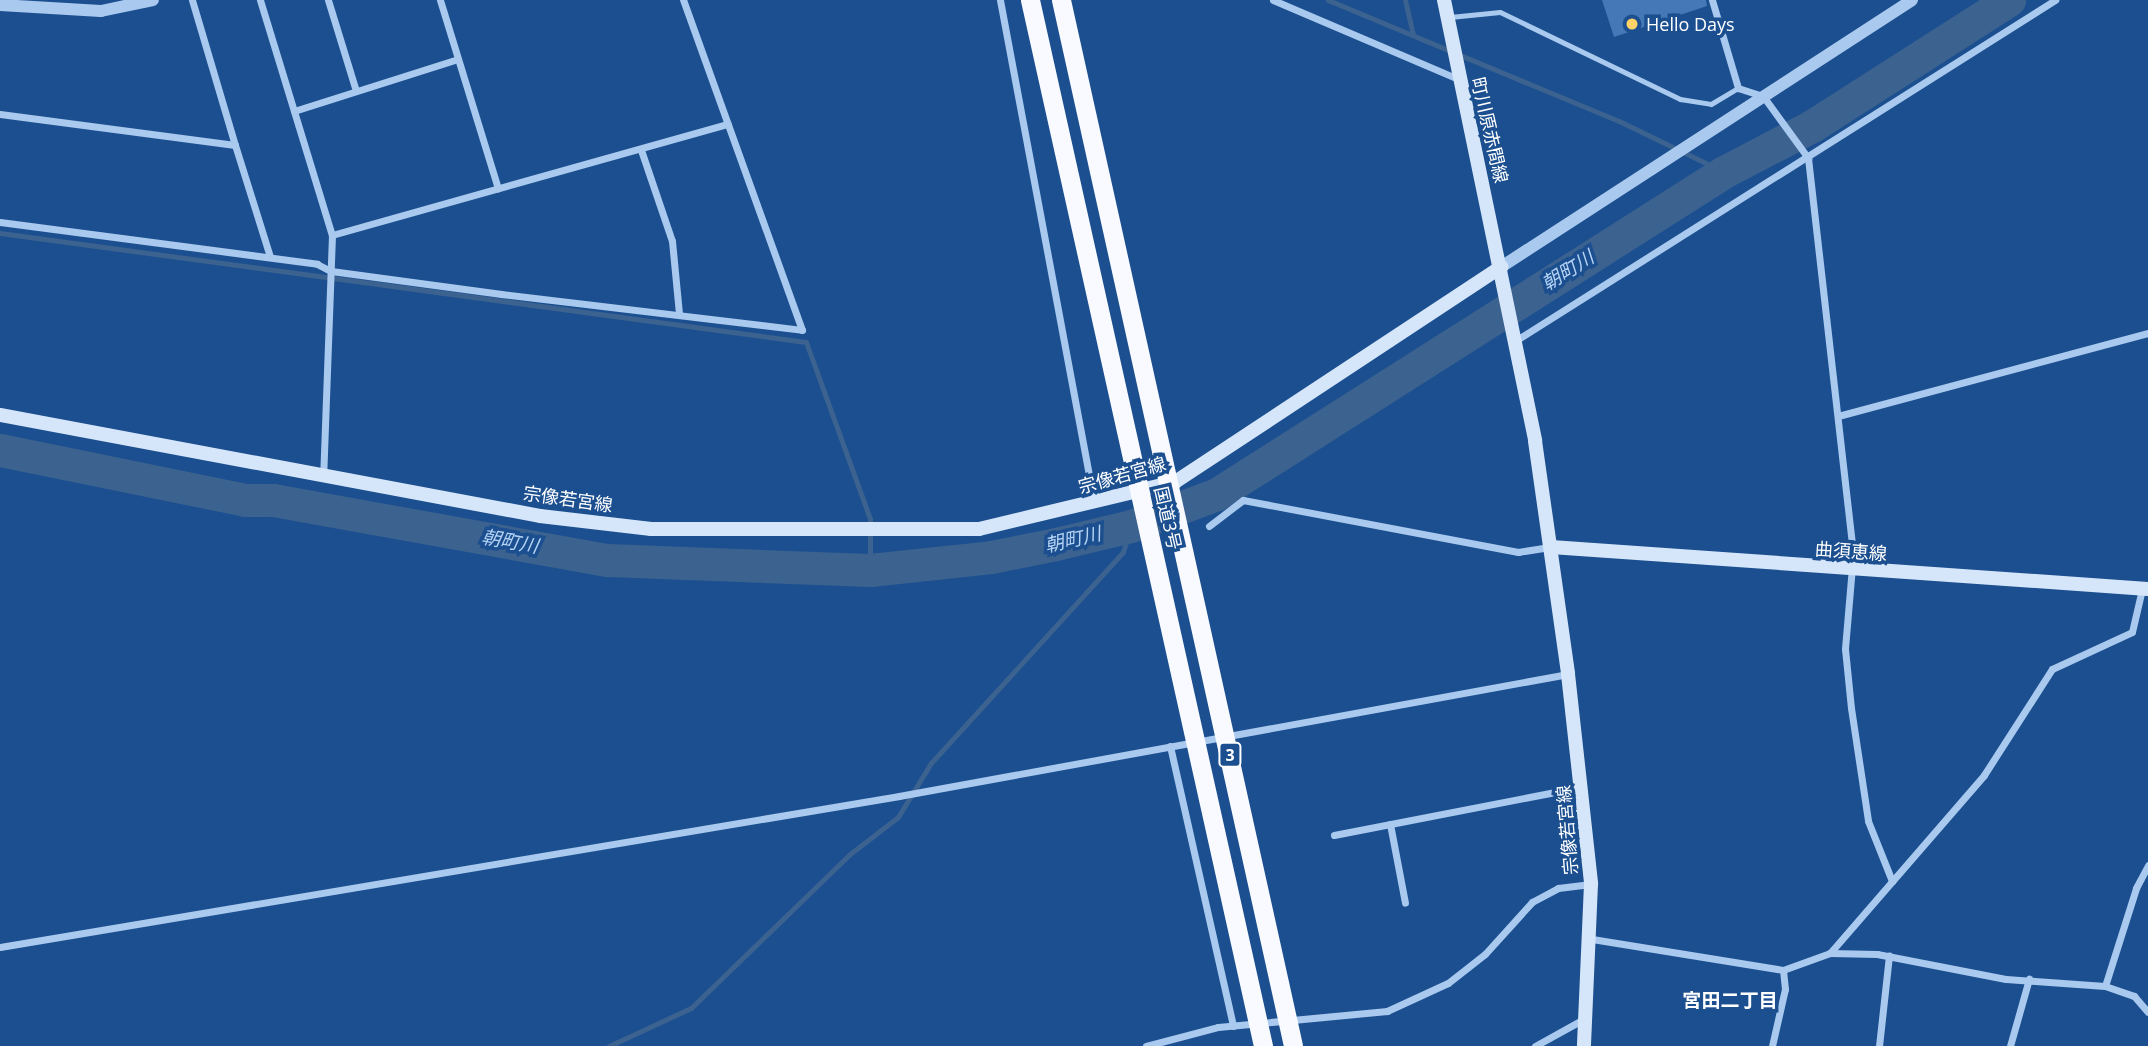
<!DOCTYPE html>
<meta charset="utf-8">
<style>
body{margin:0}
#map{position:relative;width:2148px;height:1046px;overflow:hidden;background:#1b4f8f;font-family:"Open Sans","Noto Sans JP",sans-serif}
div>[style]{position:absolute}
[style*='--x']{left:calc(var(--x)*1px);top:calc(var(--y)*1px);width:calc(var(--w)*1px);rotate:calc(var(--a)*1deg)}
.stream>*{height:5px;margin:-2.5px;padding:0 2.5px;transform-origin:2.5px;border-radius:2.5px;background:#3c6290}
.river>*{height:33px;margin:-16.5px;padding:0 16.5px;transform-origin:16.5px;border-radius:16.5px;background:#3c6290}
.building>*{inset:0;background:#4478b7}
.service>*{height:5px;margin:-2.5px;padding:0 2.5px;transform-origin:2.5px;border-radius:2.5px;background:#a9c9ee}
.minor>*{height:7px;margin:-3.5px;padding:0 3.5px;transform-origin:3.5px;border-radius:3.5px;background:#a9c9ee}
.tertiary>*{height:12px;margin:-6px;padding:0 6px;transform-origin:6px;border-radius:6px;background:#a9c9ee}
.secondary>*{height:14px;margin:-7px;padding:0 7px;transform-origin:7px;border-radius:7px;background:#d6e6fa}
.trunk>*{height:19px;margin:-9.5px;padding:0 9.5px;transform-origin:9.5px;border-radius:9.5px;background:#f8faff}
.dots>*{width:19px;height:19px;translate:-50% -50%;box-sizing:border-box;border:4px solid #1b4f8f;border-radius:50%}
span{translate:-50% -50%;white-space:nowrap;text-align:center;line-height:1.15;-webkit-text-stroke:7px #1b4f8f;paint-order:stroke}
.shield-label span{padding:2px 5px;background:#1b4f8f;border:2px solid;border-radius:5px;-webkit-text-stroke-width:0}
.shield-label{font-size:16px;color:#fff;font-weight:700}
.poi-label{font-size:18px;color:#fff}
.left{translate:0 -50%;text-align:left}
.street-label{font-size:18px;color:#fff}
.water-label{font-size:19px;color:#b5d3f5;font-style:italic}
.neighbourhood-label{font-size:19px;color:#fff;font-weight:700}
</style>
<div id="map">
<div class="stream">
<i style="--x:1328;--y:0;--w:315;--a:22.6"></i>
<i style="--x:1619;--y:121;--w:117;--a:25.9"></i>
<i style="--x:1405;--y:0;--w:36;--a:77"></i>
<i style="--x:0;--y:233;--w:813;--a:7.7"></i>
<i style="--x:806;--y:342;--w:188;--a:70.1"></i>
<i style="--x:870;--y:519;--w:51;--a:90"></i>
<i style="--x:609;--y:1046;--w:90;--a:-24.9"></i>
<i style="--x:691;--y:1008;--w:221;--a:-44.1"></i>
<i style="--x:850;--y:854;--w:61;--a:-37.6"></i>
<i style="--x:898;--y:817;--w:63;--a:-58.6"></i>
<i style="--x:931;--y:763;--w:285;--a:-47.7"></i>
<i style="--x:1123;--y:552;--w:27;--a:-73"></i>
</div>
<div class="river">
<i style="--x:0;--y:450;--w:250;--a:11.5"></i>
<i style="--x:245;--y:500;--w:28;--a:0"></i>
<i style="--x:273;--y:500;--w:340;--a:10.2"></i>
<i style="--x:608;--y:560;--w:262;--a:2.2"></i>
<i style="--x:870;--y:570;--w:122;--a:-6.1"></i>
<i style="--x:991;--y:557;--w:66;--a:-11.3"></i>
<i style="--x:1056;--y:544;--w:77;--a:-13.5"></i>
<i style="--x:1131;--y:526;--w:92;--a:-20.4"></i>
<i style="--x:1217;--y:494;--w:601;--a:-32.42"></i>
<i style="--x:1724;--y:172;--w:99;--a:-27.6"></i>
<i style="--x:1812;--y:126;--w:234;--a:-32.6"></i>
</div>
<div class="building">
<i style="clip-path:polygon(1602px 0,1706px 0,1707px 6px,1614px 37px)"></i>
</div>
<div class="service">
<i style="--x:1450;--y:17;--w:50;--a:-5.7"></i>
<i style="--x:1500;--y:12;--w:200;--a:25.8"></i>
<i style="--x:1680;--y:99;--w:31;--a:9"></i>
<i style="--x:1711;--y:104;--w:31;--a:-31"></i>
</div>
<div class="minor">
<i style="--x:192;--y:0;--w:151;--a:73.5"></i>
<i style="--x:260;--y:0;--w:246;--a:73"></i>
<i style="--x:332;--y:235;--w:241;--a:92.1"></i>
<i style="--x:328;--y:0;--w:95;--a:72.9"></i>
<i style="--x:440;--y:0;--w:197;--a:72.9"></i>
<i style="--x:1000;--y:0;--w:511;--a:79.39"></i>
<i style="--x:1273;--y:0;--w:201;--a:23.1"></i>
<i style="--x:1712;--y:0;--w:92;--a:73.5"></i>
<i style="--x:1738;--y:88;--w:26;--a:18"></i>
<i style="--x:1763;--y:96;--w:77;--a:54"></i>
<i style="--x:294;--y:111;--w:172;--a:-17.6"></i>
<i style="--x:0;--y:114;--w:237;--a:7.5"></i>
<i style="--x:235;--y:145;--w:117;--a:72.6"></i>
<i style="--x:641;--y:150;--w:96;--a:71.2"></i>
<i style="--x:672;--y:241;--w:73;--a:84.5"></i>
<i style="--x:1808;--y:158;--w:400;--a:83.5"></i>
<i style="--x:1853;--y:555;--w:94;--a:94.9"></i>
<i style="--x:1845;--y:649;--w:59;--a:84.2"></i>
<i style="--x:1851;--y:708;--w:114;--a:81.4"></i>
<i style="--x:1868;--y:821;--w:65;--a:68.2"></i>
<i style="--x:0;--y:222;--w:320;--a:7.5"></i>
<i style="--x:317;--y:264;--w:16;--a:27"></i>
<i style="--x:331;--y:271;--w:172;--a:7.7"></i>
<i style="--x:501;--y:294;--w:303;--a:6.8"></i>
<i style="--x:802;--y:330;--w:351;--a:-109.8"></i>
<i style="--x:332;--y:235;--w:411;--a:-15.7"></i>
<i style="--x:1515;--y:341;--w:639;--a:-32.27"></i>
<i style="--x:1838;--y:416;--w:321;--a:-15"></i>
<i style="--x:1209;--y:526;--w:43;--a:-37.4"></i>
<i style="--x:1243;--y:500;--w:280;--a:10.7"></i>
<i style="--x:1518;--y:552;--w:32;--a:-9"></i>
<i style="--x:1170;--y:746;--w:287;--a:77.3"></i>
<i style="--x:1390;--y:824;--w:80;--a:79.2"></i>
<i style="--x:1334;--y:835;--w:253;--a:-11"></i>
<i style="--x:1592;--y:939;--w:193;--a:9.2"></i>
<i style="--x:1783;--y:970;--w:50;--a:-19.9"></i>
<i style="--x:1830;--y:953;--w:47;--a:1.2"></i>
<i style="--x:1877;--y:954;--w:131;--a:11"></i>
<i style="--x:2006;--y:979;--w:99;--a:4"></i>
<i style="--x:2105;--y:986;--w:31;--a:19"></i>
<i style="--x:2134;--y:996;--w:21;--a:49"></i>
<i style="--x:0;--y:947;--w:912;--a:-9.53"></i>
<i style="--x:899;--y:796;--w:680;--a:-10.33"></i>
<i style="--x:1830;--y:953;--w:235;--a:-49.1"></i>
<i style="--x:1984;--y:775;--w:126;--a:-57.3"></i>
<i style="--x:2052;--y:669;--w:88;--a:-24.8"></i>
<i style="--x:2132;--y:632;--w:44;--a:-76.9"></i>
<i style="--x:2105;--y:986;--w:103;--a:-72.4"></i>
<i style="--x:2136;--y:888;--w:26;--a:-62"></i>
<i style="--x:1146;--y:1046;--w:74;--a:-14.8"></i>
<i style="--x:1218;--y:1027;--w:170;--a:-5.4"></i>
<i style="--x:1387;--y:1011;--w:67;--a:-24.7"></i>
<i style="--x:1448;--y:983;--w:47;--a:-38.1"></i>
<i style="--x:1485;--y:954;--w:70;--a:-47.9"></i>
<i style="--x:1532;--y:902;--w:30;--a:-28"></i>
<i style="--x:1558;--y:888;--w:33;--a:-7"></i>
<i style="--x:1535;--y:1046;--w:56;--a:-28.9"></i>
<i style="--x:1772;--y:1046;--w:58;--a:-77.2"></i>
<i style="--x:1785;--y:989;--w:19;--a:-96"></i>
<i style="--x:1879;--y:1046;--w:91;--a:-83.7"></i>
<i style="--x:2010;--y:1046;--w:70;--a:-74.2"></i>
</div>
<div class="tertiary">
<i style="--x:0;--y:5;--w:101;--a:3.4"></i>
<i style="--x:101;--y:11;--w:53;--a:-11.9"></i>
<i style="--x:1501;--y:267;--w:490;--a:-33"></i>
</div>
<div class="secondary">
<i style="--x:1444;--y:0;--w:450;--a:78.3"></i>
<i style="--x:1535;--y:441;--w:235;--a:81.9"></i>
<i style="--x:1568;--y:674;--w:211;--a:83.7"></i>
<i style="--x:1591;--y:884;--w:162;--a:92.5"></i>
<i style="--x:0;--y:415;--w:549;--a:10.59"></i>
<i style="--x:540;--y:516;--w:112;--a:6.7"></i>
<i style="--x:651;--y:529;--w:328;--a:0"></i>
<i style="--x:979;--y:529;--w:202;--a:-13.5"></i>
<i style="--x:1175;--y:482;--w:391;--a:-33.4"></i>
<i style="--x:1551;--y:547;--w:598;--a:4.02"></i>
</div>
<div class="trunk">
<i style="--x:1030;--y:0;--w:1072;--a:77.44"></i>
<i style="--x:1061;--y:0;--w:1071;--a:77.49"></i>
</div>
<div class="dots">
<i style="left:1632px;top:24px;background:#ffd166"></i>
</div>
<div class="shield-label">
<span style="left:1230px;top:755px">3</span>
</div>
<div class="poi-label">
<span class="left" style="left:1646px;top:24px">Hello Days</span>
</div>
<div class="street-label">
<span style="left:1490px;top:130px;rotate:77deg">町川原赤間線</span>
<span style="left:1122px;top:475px;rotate:-16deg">宗像若宮線</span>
<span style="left:568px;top:499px;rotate:8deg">宗像若宮線</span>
<span style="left:1168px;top:518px;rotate:77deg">国道3号</span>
<span style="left:1851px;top:551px;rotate:4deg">曲須恵線</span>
<span style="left:1567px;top:830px;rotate:-95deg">宗像若宮線</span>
</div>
<div class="water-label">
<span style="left:1568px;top:271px;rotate:-32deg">朝町川</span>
<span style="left:1073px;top:540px;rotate:-13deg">朝町川</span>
<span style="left:510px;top:542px;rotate:10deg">朝町川</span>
</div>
<div class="neighbourhood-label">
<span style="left:1730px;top:1001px">宮田二丁目</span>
</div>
</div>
